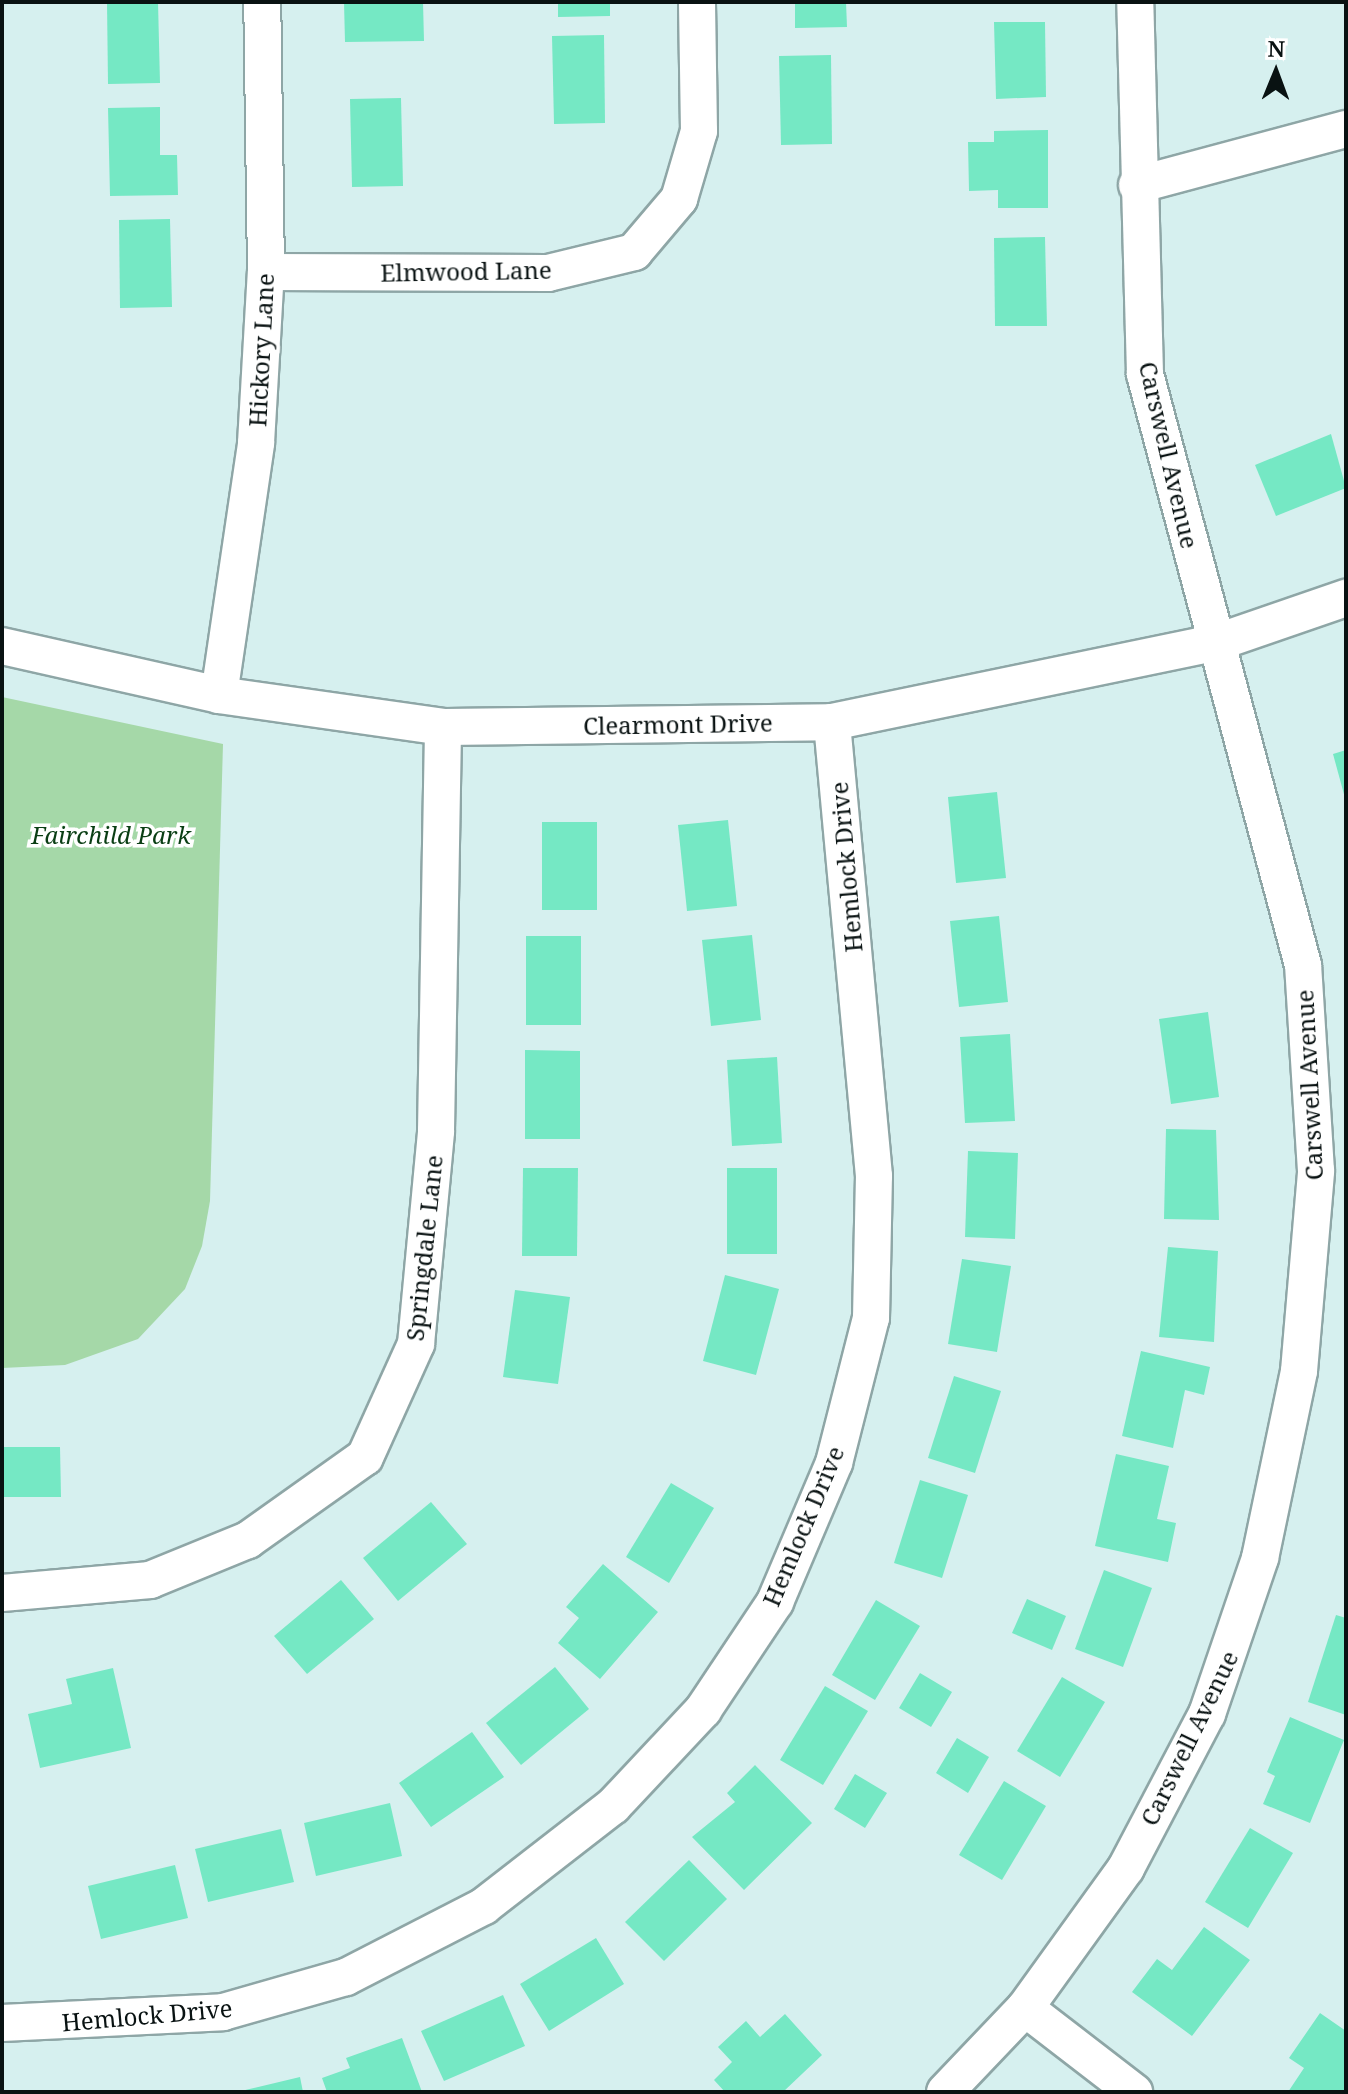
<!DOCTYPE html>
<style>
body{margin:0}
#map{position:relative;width:1348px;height:2094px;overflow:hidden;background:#d6f0ef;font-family:"Noto Serif",serif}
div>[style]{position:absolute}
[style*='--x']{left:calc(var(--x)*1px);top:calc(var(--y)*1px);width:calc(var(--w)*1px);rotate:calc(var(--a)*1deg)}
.green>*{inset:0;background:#a5d8a8}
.building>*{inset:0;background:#75e8c4}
.roads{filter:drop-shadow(2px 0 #8ea6a6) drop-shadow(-2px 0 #8ea6a6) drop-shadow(0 2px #8ea6a6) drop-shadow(0 -2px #8ea6a6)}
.minor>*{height:36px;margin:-18px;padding:0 18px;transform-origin:18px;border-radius:18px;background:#fff}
span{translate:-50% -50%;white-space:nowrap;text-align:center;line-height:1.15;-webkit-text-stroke:7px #fff;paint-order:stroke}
.street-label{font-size:24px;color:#091212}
.park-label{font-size:24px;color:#0a3e14;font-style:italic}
.frame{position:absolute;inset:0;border:4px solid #091212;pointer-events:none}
.north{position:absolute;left:1236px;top:32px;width:80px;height:80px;-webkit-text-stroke:6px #fff;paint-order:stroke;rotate:1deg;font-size:22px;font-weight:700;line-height:32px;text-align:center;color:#091212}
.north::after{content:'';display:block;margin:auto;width:28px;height:36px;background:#091212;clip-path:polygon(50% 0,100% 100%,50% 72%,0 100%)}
</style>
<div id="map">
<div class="green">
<i style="clip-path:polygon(2px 697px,223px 744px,210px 1201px,202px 1246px,185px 1289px,138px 1339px,65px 1365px,2px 1368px)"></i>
</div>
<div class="building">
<i style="clip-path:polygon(107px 2px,158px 2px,160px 83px,108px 84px)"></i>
<i style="clip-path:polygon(344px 2px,423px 2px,424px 41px,345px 42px)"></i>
<i style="clip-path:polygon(558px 2px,610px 2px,610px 16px,558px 17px)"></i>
<i style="clip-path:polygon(795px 2px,846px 2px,847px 27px,795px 28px)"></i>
<i style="clip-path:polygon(994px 22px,1045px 22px,1046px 97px,996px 99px)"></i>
<i style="clip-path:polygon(604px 35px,605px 123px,554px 124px,552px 36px)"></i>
<i style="clip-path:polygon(831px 55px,832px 144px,781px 145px,779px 56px)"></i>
<i style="clip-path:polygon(401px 98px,403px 186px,352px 187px,350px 99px)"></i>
<i style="clip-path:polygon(160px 107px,160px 155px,177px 155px,178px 195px,110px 196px,108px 108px)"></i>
<i style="clip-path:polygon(1048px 130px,1048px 208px,998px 208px,998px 190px,969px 191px,968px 142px,994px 142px,994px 131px)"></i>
<i style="clip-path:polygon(170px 219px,172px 307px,120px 308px,119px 220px)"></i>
<i style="clip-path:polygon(1045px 237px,1047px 326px,995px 326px,994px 238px)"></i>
<i style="clip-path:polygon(1331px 434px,1346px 488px,1276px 516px,1255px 465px)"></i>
<i style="clip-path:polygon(1346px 750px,1346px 798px,1345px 798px,1333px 754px)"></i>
<i style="clip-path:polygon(997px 792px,1006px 878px,956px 883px,948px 797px)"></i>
<i style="clip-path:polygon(728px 820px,737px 906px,687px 911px,678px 825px)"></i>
<i style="clip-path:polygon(542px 822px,597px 822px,597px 910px,542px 910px)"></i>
<i style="clip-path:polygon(999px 916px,1008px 1002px,959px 1007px,950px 921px)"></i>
<i style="clip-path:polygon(752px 935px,761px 1020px,711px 1026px,702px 940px)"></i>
<i style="clip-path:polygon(526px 936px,581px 936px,581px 1025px,526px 1025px)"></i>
<i style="clip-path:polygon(1208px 1012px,1219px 1097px,1171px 1104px,1159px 1019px)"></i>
<i style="clip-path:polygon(1010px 1034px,1015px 1121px,965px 1123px,960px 1037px)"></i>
<i style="clip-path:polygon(525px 1050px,580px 1051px,580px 1139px,525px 1139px)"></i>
<i style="clip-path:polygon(777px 1057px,782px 1143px,732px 1146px,727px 1060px)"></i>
<i style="clip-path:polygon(1166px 1129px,1216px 1130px,1219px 1220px,1164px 1219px)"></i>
<i style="clip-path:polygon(968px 1151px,1018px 1153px,1015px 1239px,965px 1237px)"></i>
<i style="clip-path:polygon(523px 1168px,578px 1168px,577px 1256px,522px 1256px)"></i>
<i style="clip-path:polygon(727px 1168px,777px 1168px,777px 1254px,727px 1254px)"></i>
<i style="clip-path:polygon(1168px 1247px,1218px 1251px,1214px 1342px,1159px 1337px)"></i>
<i style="clip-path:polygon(962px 1259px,1011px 1266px,997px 1352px,948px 1344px)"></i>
<i style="clip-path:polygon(725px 1275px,779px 1289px,756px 1375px,703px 1361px)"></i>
<i style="clip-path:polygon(515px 1290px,570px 1297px,558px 1384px,503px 1377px)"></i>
<i style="clip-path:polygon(1141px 1351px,1210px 1367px,1204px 1395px,1185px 1390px,1173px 1448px,1122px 1436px)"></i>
<i style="clip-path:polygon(954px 1376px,1001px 1391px,975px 1473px,928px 1458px)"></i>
<i style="clip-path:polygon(2px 1447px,60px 1447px,61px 1497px,2px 1497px)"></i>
<i style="clip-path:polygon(1116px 1454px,1169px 1466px,1157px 1519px,1176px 1523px,1168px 1562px,1095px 1546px)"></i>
<i style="clip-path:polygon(920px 1480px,968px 1495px,942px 1578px,894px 1563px)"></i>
<i style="clip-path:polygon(671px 1483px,714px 1508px,669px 1583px,626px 1557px)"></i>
<i style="clip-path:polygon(431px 1502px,467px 1544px,398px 1601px,363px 1558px)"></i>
<i style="clip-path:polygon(603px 1564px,658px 1612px,600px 1679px,558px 1643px,579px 1618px,566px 1607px)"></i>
<i style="clip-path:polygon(1104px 1570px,1152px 1588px,1123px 1667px,1075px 1649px)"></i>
<i style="clip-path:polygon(341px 1580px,374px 1619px,307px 1674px,274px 1636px)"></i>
<i style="clip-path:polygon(1027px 1599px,1066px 1616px,1052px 1650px,1012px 1633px)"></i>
<i style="clip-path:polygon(876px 1600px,920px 1626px,875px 1700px,832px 1675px)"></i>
<i style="clip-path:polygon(1336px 1615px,1346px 1618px,1346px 1715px,1308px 1702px)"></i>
<i style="clip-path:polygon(555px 1667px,589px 1709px,521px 1765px,486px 1723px)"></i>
<i style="clip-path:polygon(113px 1668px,131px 1748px,40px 1768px,28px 1714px,72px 1704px,66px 1679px)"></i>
<i style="clip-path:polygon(920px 1673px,952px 1692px,931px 1727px,899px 1708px)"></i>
<i style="clip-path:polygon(1062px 1677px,1105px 1702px,1060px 1777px,1017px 1751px)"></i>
<i style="clip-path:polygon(825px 1686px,868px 1711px,823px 1785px,780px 1760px)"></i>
<i style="clip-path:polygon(1290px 1717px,1344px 1740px,1310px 1823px,1263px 1804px,1275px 1776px,1267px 1772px)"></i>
<i style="clip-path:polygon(472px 1732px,504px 1777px,431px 1827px,399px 1783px)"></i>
<i style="clip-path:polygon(957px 1738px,989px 1757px,968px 1793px,936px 1773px)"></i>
<i style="clip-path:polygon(755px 1765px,812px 1823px,744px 1890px,692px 1837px,735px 1802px,727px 1793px)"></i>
<i style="clip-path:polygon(855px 1774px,887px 1793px,865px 1828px,834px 1809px)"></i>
<i style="clip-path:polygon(1004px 1781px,1046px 1806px,1002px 1880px,959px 1855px)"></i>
<i style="clip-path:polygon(390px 1803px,402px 1856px,316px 1876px,304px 1823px)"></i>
<i style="clip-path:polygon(1250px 1828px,1293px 1853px,1248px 1928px,1205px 1902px)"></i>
<i style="clip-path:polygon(281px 1829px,294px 1882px,208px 1902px,195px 1849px)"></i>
<i style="clip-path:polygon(689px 1860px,727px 1899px,664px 1961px,625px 1922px)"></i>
<i style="clip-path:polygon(175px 1865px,188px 1918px,101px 1939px,88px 1886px)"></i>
<i style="clip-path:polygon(1204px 1927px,1250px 1960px,1192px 2036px,1132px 1992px,1157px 1959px,1172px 1970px)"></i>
<i style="clip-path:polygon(596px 1938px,624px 1984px,549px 2031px,520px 1984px)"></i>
<i style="clip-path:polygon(503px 1995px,525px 2046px,444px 2081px,421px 2031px)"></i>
<i style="clip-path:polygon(1320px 2013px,1346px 2031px,1346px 2092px,1288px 2092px,1304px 2068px,1289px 2058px)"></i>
<i style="clip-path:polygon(785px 2014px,822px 2055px,783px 2092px,725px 2092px,714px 2080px,732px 2062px,718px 2047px,746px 2021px,760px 2037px)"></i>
<i style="clip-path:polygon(402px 2038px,422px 2092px,327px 2092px,322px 2078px,350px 2068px,346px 2058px)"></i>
<i style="clip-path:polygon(300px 2077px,303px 2092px,241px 2092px,241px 2091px)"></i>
</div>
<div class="roads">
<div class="minor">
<i style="--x:1137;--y:185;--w:216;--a:-15"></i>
<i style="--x:266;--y:272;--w:282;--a:0.2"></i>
<i style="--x:548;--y:273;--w:89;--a:-13.7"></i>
<i style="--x:634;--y:252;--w:70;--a:-49.7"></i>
<i style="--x:679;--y:199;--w:71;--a:-73.6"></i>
<i style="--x:699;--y:131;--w:129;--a:-90.9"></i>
<i style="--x:2;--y:646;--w:222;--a:12.7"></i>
<i style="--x:219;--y:695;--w:226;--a:8.1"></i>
<i style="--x:443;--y:727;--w:389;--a:-0.7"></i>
<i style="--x:832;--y:722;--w:391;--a:-11.7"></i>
<i style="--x:1215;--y:643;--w:139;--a:-19"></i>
<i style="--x:219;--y:695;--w:255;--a:-81.6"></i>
<i style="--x:256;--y:443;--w:171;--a:-86.7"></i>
<i style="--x:266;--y:272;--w:270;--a:-90.8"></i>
<i style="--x:2;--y:1593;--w:149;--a:-5"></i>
<i style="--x:150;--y:1580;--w:106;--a:-22.2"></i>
<i style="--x:248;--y:1540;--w:143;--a:-35.4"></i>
<i style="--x:365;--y:1457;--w:124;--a:-65.7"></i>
<i style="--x:416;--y:1344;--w:214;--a:-84.6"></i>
<i style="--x:436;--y:1131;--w:404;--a:-89"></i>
<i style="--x:1025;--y:2008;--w:138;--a:37.6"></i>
<i style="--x:2;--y:2023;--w:221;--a:-2.8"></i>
<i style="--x:223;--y:2012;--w:128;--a:-15.9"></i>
<i style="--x:346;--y:1977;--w:155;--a:-27.2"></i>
<i style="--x:484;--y:1906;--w:163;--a:-37.8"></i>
<i style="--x:613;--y:1806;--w:132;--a:-46.8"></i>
<i style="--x:703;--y:1710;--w:130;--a:-56.3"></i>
<i style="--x:775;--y:1602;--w:151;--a:-67"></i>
<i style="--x:834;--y:1463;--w:150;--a:-75.7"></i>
<i style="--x:871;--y:1318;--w:142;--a:-88.8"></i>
<i style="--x:874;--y:1176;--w:456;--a:-95.3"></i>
<i style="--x:945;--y:2092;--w:116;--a:-46.4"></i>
<i style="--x:1025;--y:2008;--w:173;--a:-54.2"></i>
<i style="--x:1126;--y:1868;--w:174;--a:-62.3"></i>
<i style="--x:1207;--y:1714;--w:165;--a:-71.2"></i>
<i style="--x:1260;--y:1558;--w:191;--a:-78.2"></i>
<i style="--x:1299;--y:1371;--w:201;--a:-85.1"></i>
<i style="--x:1316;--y:1171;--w:206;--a:-93.6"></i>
<i style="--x:1303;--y:965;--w:612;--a:-104.97"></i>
<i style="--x:1145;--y:374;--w:372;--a:-91.5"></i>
</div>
</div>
<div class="street-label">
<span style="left:466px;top:271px;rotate:-1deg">Elmwood Lane</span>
<span style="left:261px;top:350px;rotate:-87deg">Hickory Lane</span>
<span style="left:1169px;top:455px;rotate:77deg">Carswell Avenue</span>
<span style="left:678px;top:724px;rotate:-1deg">Clearmont Drive</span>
<span style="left:846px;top:867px;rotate:-95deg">Hemlock Drive</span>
<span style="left:1309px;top:1085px;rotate:-93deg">Carswell Avenue</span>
<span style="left:424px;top:1248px;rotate:-84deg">Springdale Lane</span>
<span style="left:803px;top:1526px;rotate:-67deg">Hemlock Drive</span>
<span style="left:1189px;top:1738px;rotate:-64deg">Carswell Avenue</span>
<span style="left:147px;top:2015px;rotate:-5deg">Hemlock Drive</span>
</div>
<div class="park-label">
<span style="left:111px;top:835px">Fairchild Park</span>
</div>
<div class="frame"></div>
<div class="north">N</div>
</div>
